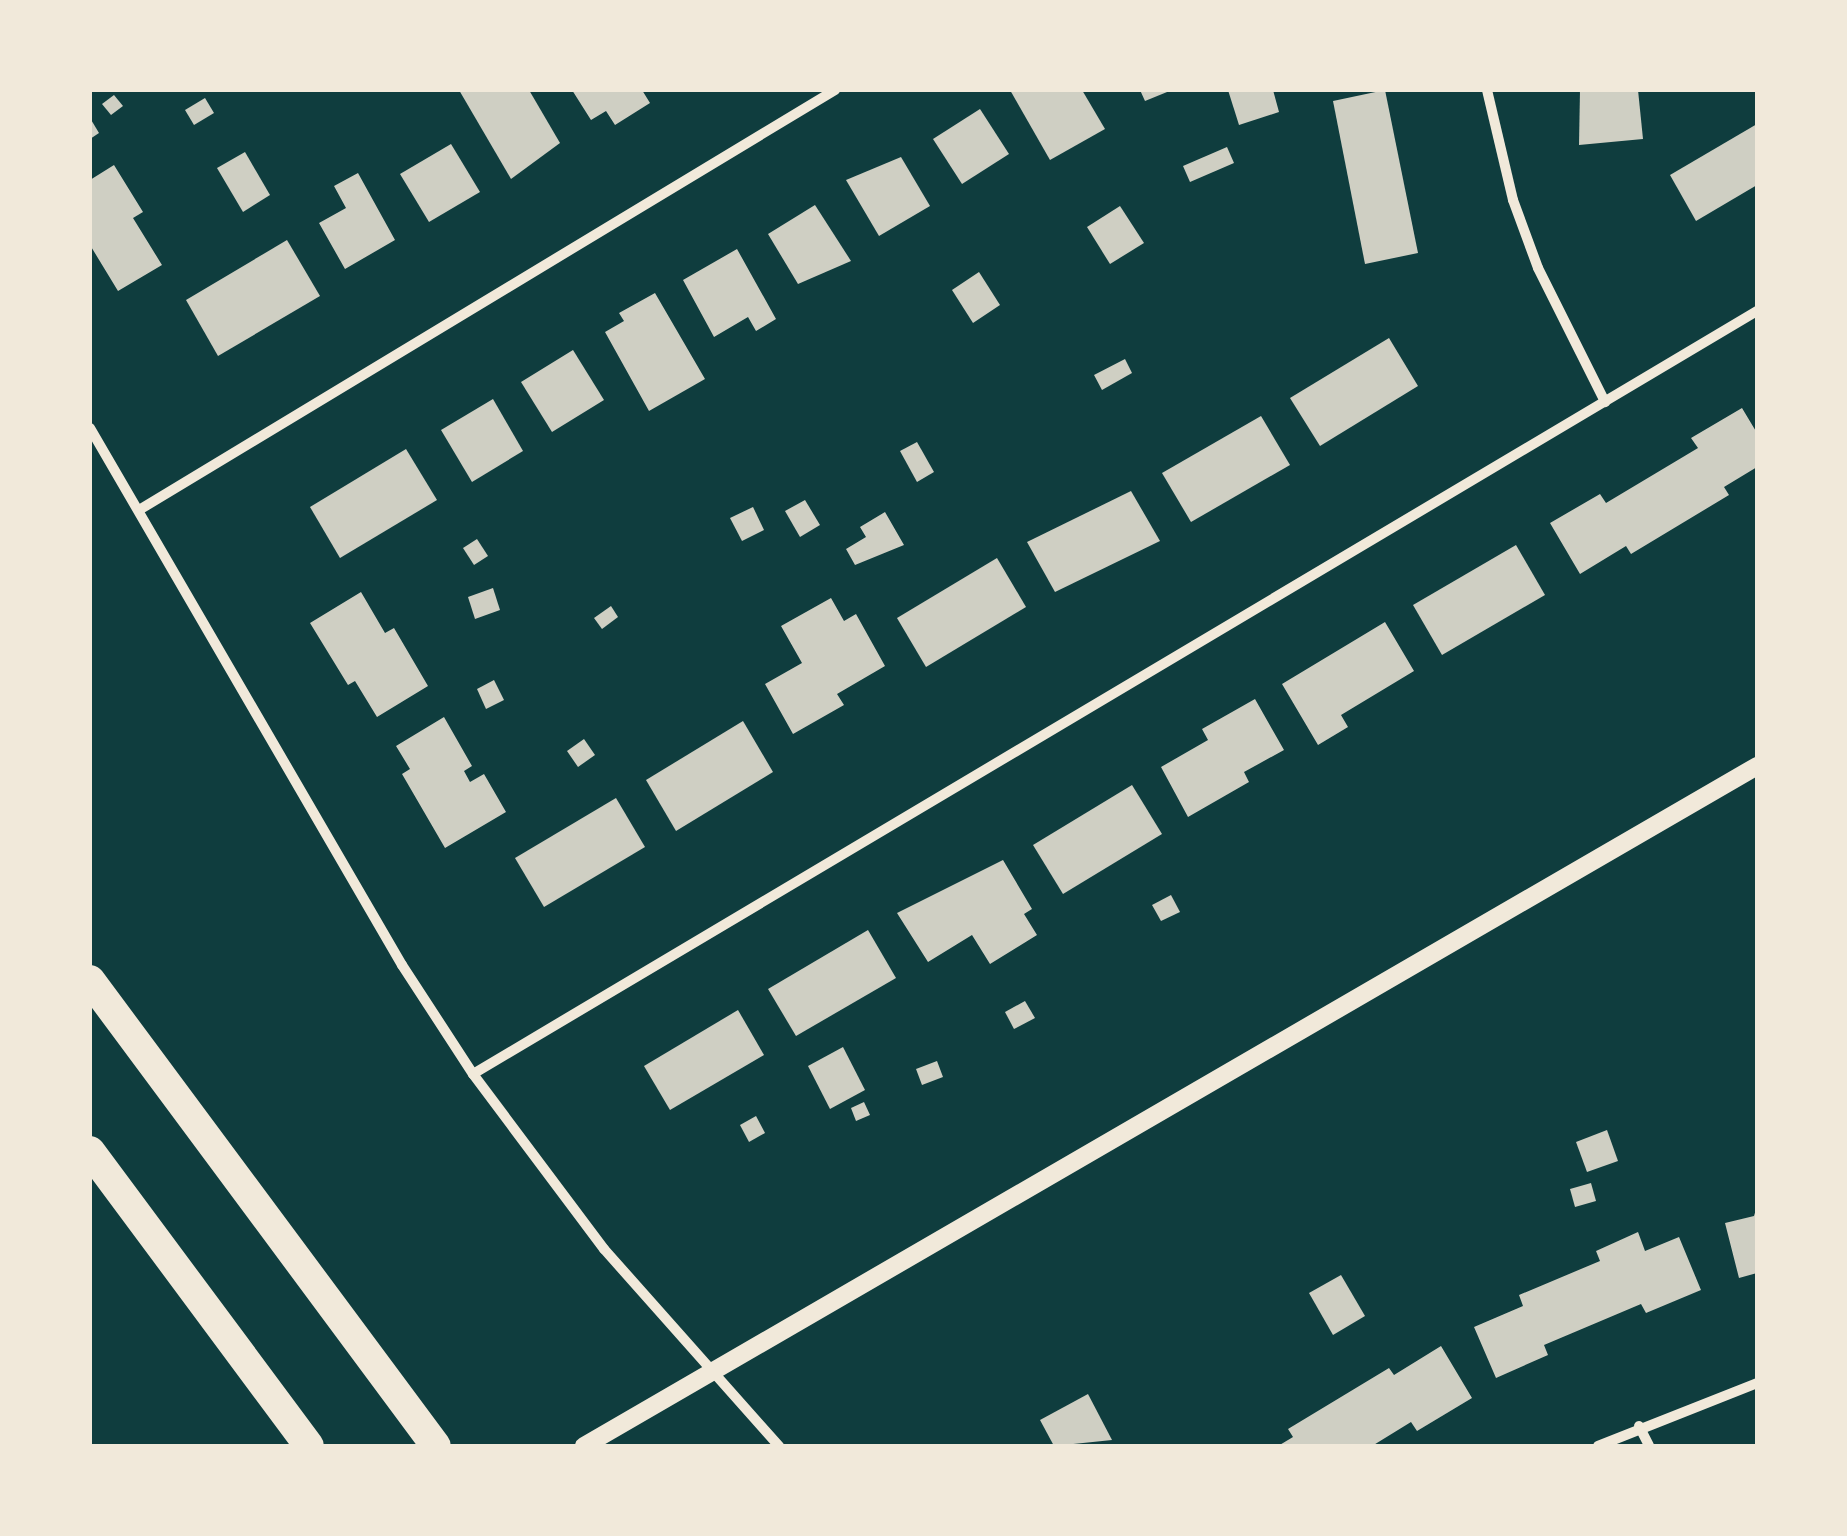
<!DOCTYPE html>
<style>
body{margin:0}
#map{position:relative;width:1847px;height:1536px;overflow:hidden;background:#0f3d3e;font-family:"Golos Text",sans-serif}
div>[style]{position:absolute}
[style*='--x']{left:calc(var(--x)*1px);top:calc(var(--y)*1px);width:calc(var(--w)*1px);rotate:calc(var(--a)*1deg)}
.building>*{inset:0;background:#cfcfc3}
.minor>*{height:10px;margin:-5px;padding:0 5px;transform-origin:5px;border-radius:5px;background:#f1e9da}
.tertiary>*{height:18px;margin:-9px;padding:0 9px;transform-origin:9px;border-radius:9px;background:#f1e9da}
.motorway>*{height:30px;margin:-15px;padding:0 15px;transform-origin:15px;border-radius:15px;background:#f1e9da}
span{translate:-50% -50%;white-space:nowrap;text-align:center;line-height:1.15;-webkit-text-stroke:10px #f1e9da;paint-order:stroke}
.frame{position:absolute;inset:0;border:92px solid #f1e9da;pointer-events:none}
</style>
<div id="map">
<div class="building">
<i style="clip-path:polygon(459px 90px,529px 90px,560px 143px,511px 179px)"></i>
<i style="clip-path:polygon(572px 90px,642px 90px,650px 103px,615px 125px,606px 111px,591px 120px)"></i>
<i style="clip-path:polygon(1010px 90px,1082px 90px,1105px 129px,1050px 160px)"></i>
<i style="clip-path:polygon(1140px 90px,1172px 90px,1145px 101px)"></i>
<i style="clip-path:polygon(1228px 90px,1273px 90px,1279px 112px,1239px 125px)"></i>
<i style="clip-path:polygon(1385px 90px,1418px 253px,1365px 264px,1333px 101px)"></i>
<i style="clip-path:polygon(1580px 90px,1638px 90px,1643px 139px,1579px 145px)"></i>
<i style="clip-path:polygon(114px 95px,123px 106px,111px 115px,102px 104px)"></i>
<i style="clip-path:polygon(205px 98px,214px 113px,194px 125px,185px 110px)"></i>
<i style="clip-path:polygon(980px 109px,1009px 154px,962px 184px,933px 139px)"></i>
<i style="clip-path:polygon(90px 118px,99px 133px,90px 139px)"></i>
<i style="clip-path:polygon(1757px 124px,1757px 185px,1696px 221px,1670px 175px)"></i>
<i style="clip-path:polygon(451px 144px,480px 192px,429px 222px,400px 174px)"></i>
<i style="clip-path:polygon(1227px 147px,1234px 163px,1190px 182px,1183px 166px)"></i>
<i style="clip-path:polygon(245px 152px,270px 195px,243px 212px,217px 168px)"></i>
<i style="clip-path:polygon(901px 157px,930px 206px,879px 236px,846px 180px)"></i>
<i style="clip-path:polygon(114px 165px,143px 212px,133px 218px,162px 265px,118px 291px,90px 245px,90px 180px)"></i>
<i style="clip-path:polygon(358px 173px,395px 240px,345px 269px,319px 223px,346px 208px,334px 186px)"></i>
<i style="clip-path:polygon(815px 205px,851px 261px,798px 284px,768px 234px)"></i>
<i style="clip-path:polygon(1120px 206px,1144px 243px,1110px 264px,1087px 227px)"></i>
<i style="clip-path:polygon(287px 240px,320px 296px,218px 356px,186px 300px)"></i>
<i style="clip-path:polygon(737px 249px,776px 319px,756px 331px,748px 317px,714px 337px,683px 280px)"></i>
<i style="clip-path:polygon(979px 272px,1000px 305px,973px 323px,952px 290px)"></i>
<i style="clip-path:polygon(655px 293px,705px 379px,649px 411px,605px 332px,624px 321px,619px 313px)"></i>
<i style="clip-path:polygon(1389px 338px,1418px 386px,1320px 446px,1290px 398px)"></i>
<i style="clip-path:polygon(573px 350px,604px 400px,552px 432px,521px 382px)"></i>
<i style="clip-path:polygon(1125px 359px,1132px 373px,1102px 390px,1094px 375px)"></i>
<i style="clip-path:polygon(493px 399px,523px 451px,472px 482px,441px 430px)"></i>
<i style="clip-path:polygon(1742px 408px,1757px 433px,1757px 467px,1724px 487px,1729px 495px,1631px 554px,1626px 546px,1580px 574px,1550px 523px,1600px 494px,1606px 503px,1698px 448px,1691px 438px)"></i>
<i style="clip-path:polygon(1261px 416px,1290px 465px,1191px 522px,1162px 473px)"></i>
<i style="clip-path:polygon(917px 442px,934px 472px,917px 482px,900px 451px)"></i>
<i style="clip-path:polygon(406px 449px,437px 500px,340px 558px,310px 507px)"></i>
<i style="clip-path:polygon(1131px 491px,1160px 541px,1055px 592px,1027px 542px)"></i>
<i style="clip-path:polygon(805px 500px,820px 525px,800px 537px,785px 511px)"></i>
<i style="clip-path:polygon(753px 507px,764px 530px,742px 541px,730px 518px)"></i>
<i style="clip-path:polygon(885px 512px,904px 545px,855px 565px,846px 549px,866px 537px,860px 527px)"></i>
<i style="clip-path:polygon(477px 539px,488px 556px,474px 565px,463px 548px)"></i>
<i style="clip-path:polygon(1516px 545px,1545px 595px,1442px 655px,1413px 605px)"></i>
<i style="clip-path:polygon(997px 558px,1026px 607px,926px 667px,897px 618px)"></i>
<i style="clip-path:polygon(493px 588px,500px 610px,475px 619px,468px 597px)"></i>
<i style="clip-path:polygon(361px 592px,385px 633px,394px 628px,428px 686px,377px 717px,355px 681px,348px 685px,310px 623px)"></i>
<i style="clip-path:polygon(831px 598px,844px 621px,856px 614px,885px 666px,837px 694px,844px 705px,793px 734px,765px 684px,802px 663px,781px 626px)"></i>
<i style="clip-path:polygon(611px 606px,618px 617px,602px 629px,594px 618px)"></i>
<i style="clip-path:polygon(1385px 622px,1414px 671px,1341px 715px,1348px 727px,1318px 745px,1282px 684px)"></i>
<i style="clip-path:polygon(494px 680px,504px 700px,486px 709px,477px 689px)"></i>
<i style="clip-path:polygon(1255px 699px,1284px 750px,1244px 772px,1249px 782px,1188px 817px,1161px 767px,1208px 740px,1202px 729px)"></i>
<i style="clip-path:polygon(444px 717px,472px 766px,464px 771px,470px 782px,484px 774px,506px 812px,445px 848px,402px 774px,410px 769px,396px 746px)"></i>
<i style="clip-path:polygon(743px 721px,773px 772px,676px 831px,646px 780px)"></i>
<i style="clip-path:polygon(584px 739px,595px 755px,578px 767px,567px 751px)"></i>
<i style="clip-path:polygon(1132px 785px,1162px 834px,1063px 894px,1033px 845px)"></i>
<i style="clip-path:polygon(616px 798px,645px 847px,544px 907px,515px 858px)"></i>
<i style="clip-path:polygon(1003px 860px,1032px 909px,1024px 914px,1037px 935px,990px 964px,972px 935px,928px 962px,897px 913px)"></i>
<i style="clip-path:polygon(1171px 895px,1180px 912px,1161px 921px,1152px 905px)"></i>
<i style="clip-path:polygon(868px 930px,896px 978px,796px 1036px,768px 989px)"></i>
<i style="clip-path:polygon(1025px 1001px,1035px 1018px,1014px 1029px,1005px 1012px)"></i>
<i style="clip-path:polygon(738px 1010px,764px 1055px,670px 1110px,644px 1066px)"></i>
<i style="clip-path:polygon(843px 1047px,865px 1090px,830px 1109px,808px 1066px)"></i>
<i style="clip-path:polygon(937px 1061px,943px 1077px,922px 1085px,916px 1069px)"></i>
<i style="clip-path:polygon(864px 1102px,870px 1115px,856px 1121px,851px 1108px)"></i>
<i style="clip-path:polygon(756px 1116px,765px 1133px,749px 1142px,740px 1125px)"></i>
<i style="clip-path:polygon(1607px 1130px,1618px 1161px,1587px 1172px,1576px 1142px)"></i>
<i style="clip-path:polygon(1591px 1183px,1596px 1201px,1575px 1207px,1570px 1189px)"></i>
<i style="clip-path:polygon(1757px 1206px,1757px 1273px,1739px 1278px,1725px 1223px,1754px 1216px)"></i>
<i style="clip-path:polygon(1638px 1232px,1645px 1251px,1679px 1237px,1701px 1290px,1646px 1313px,1641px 1304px,1544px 1345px,1548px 1355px,1496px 1378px,1474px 1327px,1523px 1306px,1519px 1295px,1600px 1261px,1596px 1251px)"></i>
<i style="clip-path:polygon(1341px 1275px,1365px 1316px,1333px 1335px,1309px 1293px)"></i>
<i style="clip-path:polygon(1441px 1346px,1472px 1398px,1417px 1431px,1411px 1422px,1372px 1446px,1278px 1446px,1293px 1437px,1288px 1429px,1389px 1368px,1394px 1375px)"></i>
<i style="clip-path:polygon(1088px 1394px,1112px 1440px,1054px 1446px,1040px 1420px)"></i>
</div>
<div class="minor">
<i style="--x:1487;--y:90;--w:113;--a:76.7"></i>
<i style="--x:1513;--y:200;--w:72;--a:69.8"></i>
<i style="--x:1538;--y:268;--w:150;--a:63.4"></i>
<i style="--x:90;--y:428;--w:621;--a:59.84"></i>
<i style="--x:402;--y:965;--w:130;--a:56.9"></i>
<i style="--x:473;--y:1074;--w:219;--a:53.2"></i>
<i style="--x:604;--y:1249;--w:264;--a:48.4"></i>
<i style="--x:139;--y:510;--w:813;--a:-31.11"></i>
<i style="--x:473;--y:1074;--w:1494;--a:-30.72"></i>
<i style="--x:1639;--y:1426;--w:22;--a:63"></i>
<i style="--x:1598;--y:1446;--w:171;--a:-21.6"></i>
</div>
<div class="tertiary">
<i style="--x:584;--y:1446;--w:1356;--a:-30.1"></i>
</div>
<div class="motorway">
<i style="--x:90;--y:980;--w:580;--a:53.41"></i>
<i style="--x:90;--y:1151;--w:367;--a:53.4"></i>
</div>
<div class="frame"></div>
</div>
